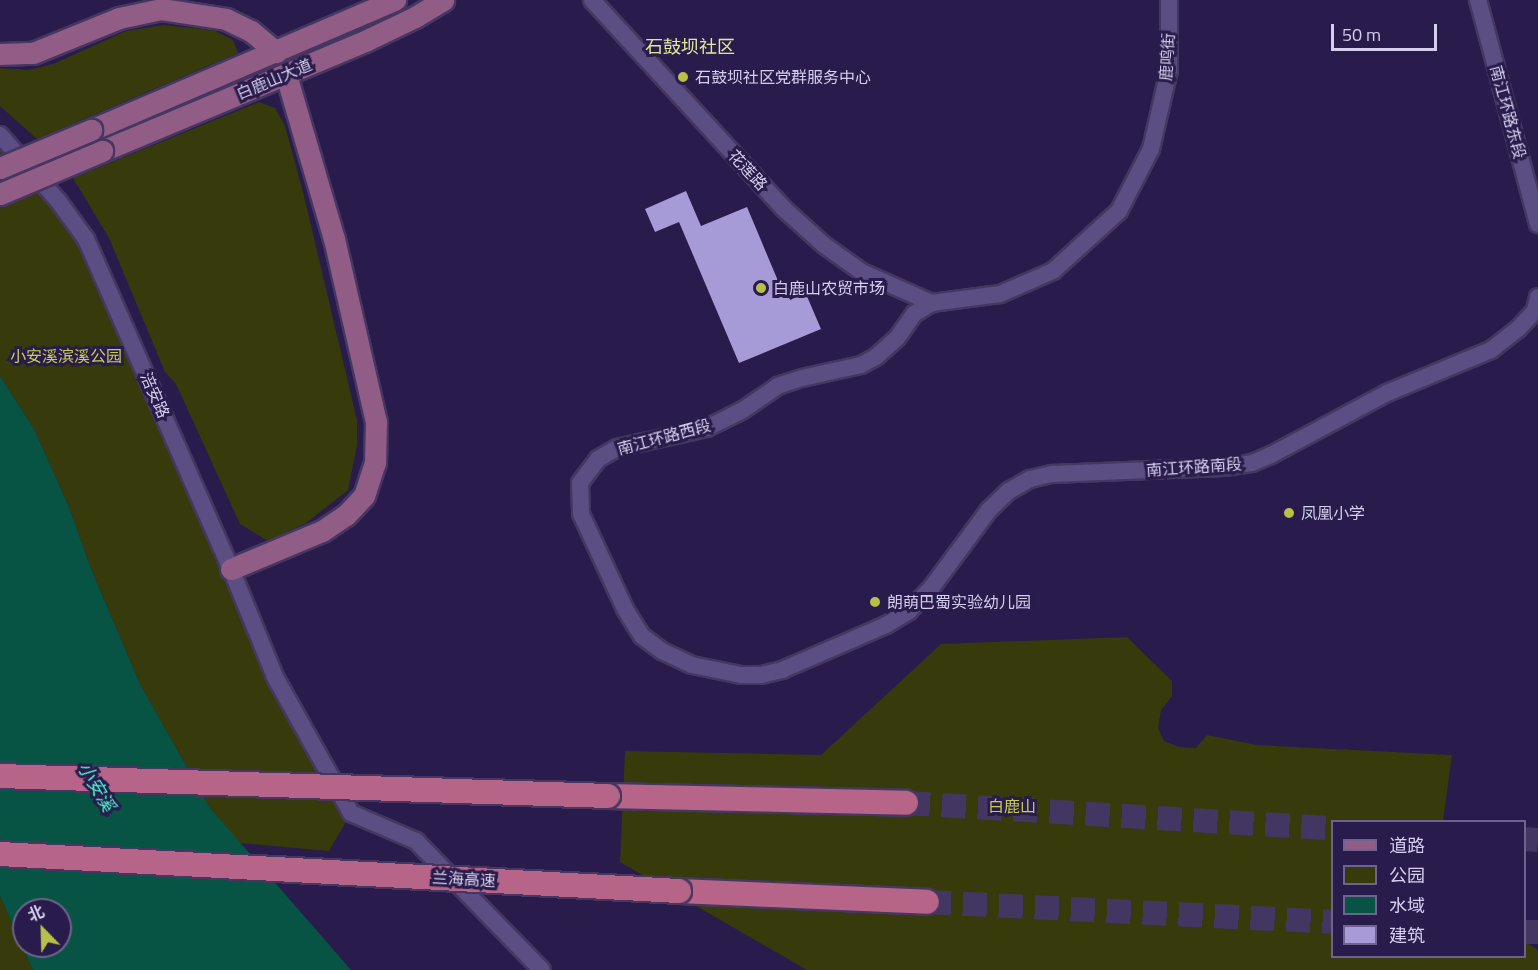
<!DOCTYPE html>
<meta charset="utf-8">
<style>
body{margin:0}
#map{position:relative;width:1538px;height:970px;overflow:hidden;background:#291b4b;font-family:"Titillium Web","Noto Sans SC",sans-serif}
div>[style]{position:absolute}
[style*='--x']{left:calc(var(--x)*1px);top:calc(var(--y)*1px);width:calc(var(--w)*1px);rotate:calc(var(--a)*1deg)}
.green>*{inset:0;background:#373a0a}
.water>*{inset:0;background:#075444}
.building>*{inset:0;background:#a69bd6}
.highway-tunnel>*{height:24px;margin-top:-12px;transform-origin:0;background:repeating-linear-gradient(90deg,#433663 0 24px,transparent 0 36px)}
.roads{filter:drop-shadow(2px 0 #453761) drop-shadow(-2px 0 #453761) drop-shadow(0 2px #453761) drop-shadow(0 -2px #453761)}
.minor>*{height:16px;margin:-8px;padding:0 8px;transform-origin:8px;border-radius:8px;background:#5a4e82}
.major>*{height:21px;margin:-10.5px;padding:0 10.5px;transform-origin:10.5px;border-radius:10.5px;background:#915c86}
.highway>*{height:24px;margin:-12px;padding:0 12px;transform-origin:12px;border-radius:12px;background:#b66589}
.bridges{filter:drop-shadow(2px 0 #453761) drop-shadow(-2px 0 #453761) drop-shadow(0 2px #453761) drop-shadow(0 -2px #453761)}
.major-bridge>*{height:21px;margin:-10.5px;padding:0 10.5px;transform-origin:10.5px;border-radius:10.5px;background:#915c86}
.highway-bridge>*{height:24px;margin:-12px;padding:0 12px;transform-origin:12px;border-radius:12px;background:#b66589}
.dots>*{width:16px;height:16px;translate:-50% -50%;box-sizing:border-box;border:3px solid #291b4b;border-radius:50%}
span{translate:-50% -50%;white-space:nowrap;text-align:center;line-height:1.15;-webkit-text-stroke:6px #291b4b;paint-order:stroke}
.street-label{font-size:16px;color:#d4cfee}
.poi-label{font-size:16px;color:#d4cfee}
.left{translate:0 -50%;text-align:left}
.park-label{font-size:16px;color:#c6d04d}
.neighbourhood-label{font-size:18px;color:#dee698}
.water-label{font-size:18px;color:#4afad0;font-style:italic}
.legend{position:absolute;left:1331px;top:820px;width:195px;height:138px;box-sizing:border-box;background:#291b4b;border:2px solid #6d638c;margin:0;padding:8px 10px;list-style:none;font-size:18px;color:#d4cfee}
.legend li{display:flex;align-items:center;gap:12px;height:30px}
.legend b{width:30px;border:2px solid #6d638c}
.north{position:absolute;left:12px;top:898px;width:60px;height:60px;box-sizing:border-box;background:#291b4b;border:2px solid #6d638c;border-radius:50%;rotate:337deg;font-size:16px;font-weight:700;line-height:24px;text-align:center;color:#d4cfee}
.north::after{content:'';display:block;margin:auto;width:21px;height:27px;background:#b8c147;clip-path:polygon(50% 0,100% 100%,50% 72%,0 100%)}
.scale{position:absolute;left:1331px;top:24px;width:106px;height:27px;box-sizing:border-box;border:3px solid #d4cfee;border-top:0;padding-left:8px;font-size:18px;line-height:21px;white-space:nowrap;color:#d4cfee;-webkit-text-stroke:4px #291b4b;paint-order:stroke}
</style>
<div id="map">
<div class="green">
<i style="clip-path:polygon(163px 25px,213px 30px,233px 40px,238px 53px,37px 139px,0 106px,0 68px,29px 70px,53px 64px,126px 31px)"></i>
<i style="clip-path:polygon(259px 102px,275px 108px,285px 126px,303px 192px,357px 420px,357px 445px,348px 490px,306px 523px,268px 541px,240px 524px,176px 384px,165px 372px,109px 238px,73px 178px)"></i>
<i style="clip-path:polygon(0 135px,86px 239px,275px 677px,351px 813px,329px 851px,240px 843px,210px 808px,140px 684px,92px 571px,69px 507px,34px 429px,0 376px)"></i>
<i style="clip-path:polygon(1127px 637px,1172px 681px,1172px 696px,1161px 710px,1158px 728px,1164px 741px,1179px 747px,1196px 748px,1207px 735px,1257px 745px,1452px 755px,1443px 821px,1332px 822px,1332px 956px,1524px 956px,1525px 942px,1538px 950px,1538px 970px,807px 970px,620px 862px,625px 751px,821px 755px,941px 644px)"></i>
<i style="clip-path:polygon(0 896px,33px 970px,0 970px)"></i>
</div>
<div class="water">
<i style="clip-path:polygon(evenodd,0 376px,34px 429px,69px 507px,92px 571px,140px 684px,210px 808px,351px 970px,33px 970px,0 896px,0 376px,24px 910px,60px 910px,60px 946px,24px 946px,24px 910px)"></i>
</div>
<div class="building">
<i style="clip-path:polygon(686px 191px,701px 226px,747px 207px,781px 288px,800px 280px,821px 329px,739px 363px,679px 222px,655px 232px,645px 209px)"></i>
</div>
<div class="highway-tunnel">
<i style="--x:906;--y:803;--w:427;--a:3.4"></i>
<i style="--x:1524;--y:839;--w:14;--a:4"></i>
<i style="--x:927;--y:902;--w:405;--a:2.8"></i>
<i style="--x:1524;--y:932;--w:14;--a:0"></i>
</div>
<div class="roads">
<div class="minor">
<i style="--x:592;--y:0;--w:282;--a:47.4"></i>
<i style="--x:783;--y:208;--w:55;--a:42.1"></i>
<i style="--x:824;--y:245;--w:47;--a:35.4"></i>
<i style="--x:862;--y:272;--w:77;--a:23.9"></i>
<i style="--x:1169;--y:0;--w:70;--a:90"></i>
<i style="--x:1169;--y:70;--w:81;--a:102.8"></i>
<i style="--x:1151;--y:149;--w:70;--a:117.3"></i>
<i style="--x:1119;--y:211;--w:89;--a:137.7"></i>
<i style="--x:1053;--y:271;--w:58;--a:156.5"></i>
<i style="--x:1000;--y:294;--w:69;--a:172.5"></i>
<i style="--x:932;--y:303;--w:21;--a:149"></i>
<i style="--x:914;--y:314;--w:29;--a:125"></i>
<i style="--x:897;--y:338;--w:28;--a:138"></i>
<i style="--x:876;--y:357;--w:17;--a:152"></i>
<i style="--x:861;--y:365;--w:60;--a:167.6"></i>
<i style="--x:802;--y:378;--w:25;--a:162"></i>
<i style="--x:778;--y:386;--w:42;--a:145.6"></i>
<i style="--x:743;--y:410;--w:40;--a:153.4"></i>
<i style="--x:707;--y:428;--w:92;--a:167.5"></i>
<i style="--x:617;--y:448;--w:22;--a:150"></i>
<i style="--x:598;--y:459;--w:30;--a:127"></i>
<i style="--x:580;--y:483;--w:31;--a:88"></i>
<i style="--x:581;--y:514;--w:105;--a:65.1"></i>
<i style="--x:625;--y:609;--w:32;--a:58"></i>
<i style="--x:642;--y:636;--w:25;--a:37"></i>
<i style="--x:662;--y:651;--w:33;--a:25"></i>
<i style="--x:692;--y:665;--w:50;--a:11.5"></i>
<i style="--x:741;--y:675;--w:20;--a:0"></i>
<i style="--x:761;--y:675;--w:22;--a:-13"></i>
<i style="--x:782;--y:670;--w:113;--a:-23.4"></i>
<i style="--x:886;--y:625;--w:27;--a:-31"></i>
<i style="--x:909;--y:611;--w:33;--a:-46"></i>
<i style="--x:932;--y:587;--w:96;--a:-53.5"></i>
<i style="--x:989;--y:510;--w:28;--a:-44"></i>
<i style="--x:1009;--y:491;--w:24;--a:-30"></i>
<i style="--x:1030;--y:479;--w:23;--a:-13"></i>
<i style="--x:1052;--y:474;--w:172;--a:-2.3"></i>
<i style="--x:1224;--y:467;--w:28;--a:-8"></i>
<i style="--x:1252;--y:463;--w:21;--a:-23"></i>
<i style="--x:1271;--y:455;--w:132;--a:-28.1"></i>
<i style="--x:1387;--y:393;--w:113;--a:-22.5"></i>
<i style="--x:1491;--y:350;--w:34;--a:-38"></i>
<i style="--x:1518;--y:329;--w:25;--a:-47"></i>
<i style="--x:1535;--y:311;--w:14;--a:-78"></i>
<i style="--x:1478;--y:0;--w:232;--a:75"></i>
<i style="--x:0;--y:135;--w:89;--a:48.6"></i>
<i style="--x:59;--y:202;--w:46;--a:53.9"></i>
<i style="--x:86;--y:239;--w:360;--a:66.3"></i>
<i style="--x:231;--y:569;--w:117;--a:67.8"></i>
<i style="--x:275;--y:677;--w:156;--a:60.8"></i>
<i style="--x:351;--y:813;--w:71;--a:23.3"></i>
<i style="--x:416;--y:841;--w:180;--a:45.7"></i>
</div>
<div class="major">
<i style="--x:0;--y:54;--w:33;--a:-2"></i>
<i style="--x:33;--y:53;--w:93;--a:-22.1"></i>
<i style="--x:119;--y:18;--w:43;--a:-12.1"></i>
<i style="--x:161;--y:9;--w:66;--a:8.7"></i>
<i style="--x:226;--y:19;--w:28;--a:26"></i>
<i style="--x:251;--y:31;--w:33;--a:40"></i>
<i style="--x:91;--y:130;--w:331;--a:-23.2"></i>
<i style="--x:102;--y:151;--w:287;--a:-22.7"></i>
<i style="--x:367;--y:40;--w:53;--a:-25.6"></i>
<i style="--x:415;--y:17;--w:33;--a:-31"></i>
<i style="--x:231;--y:569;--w:99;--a:-22.7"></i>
<i style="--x:322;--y:531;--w:29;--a:-34"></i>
<i style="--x:346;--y:515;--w:26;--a:-47"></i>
<i style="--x:364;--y:496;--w:35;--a:-72"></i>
<i style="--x:375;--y:463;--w:41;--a:-88.6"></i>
<i style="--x:376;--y:422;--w:188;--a:-102.9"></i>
<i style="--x:334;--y:239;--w:171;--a:-106.3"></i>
</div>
<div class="highway">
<i style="--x:608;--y:796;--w:298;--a:1.3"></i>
<i style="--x:679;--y:891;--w:248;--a:2.5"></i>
</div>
</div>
<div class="bridges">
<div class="major-bridge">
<i style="--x:0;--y:168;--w:99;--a:-22.7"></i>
<i style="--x:0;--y:194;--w:111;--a:-22.9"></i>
</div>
<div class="highway-bridge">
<i style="--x:0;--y:776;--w:608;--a:1.88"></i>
<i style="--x:0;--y:854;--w:680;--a:3.12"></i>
</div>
</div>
<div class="dots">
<i style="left:683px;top:77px;background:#b8c147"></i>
<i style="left:761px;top:288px;background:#b8c147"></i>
<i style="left:1289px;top:513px;background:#b8c147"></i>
<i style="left:875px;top:602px;background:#b8c147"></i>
</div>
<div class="street-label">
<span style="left:1167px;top:57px;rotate:-86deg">鹿鸣街</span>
<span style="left:274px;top:79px;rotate:-23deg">白鹿山大道</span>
<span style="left:1508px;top:112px;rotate:75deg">南江环路东段</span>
<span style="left:748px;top:170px;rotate:47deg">花莲路</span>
<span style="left:155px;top:395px;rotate:66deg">涪安路</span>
<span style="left:664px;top:437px;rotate:-15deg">南江环路西段</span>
<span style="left:1194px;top:467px;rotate:-4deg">南江环路南段</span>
<span style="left:464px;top:879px;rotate:3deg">兰海高速</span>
</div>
<div class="poi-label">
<span class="left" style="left:695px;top:77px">石鼓坝社区党群服务中心</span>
<span class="left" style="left:773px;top:288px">白鹿山农贸市场</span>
<span class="left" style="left:1301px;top:513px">凤凰小学</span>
<span class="left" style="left:887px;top:602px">朗萌巴蜀实验幼儿园</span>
</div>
<div class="park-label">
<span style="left:66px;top:356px">小安溪滨溪公园</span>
<span style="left:1012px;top:806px">白鹿山</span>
</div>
<div class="neighbourhood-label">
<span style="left:690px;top:47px">石鼓坝社区</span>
</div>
<div class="water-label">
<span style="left:96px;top:787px;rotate:59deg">小安溪</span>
</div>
<ul class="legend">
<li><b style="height:8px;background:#915c86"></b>道路</li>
<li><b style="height:16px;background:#373a0a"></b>公园</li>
<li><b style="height:16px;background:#075444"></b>水域</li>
<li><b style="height:16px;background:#a69bd6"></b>建筑</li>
</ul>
<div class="north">北</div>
<div class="scale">50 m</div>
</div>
